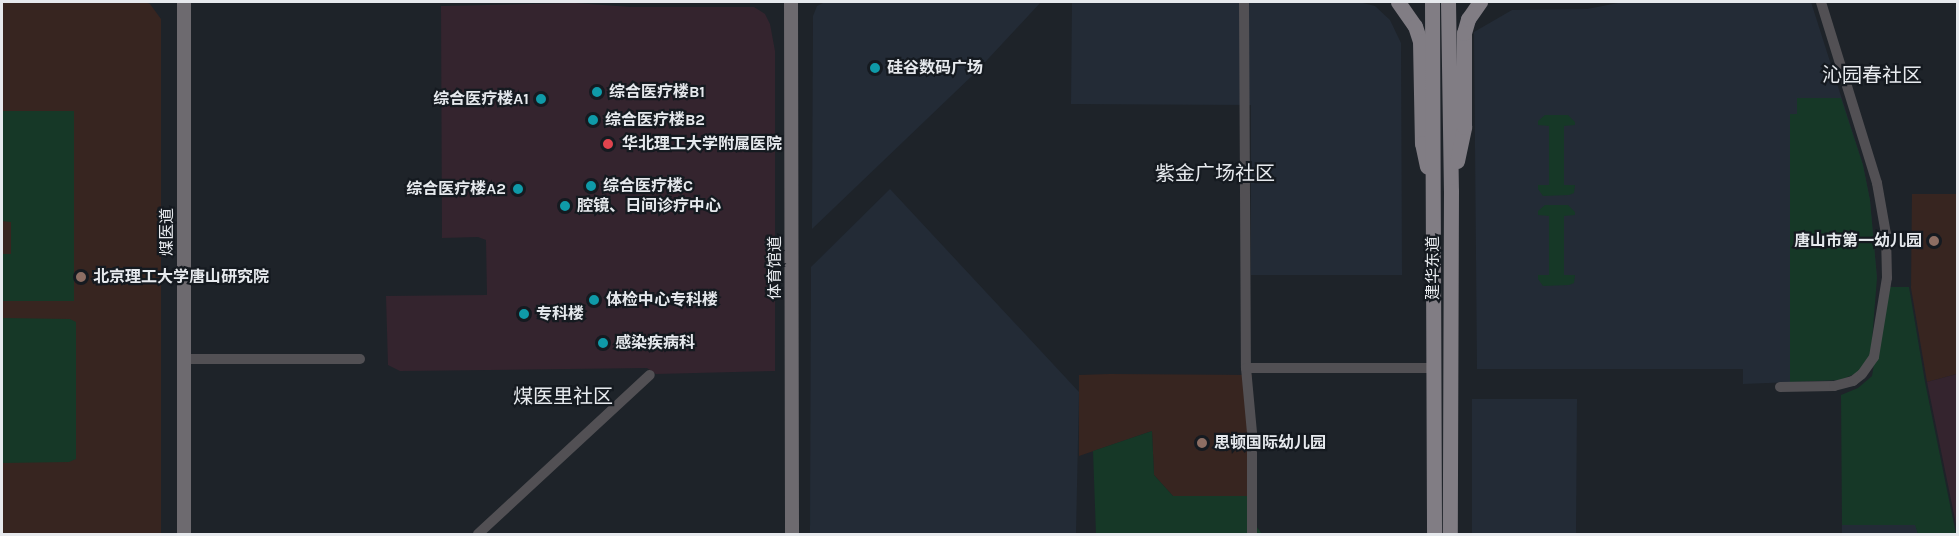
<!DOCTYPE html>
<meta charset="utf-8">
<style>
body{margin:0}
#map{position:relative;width:1959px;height:536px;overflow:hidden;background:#1e2329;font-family:Karla,"Noto Sans SC",sans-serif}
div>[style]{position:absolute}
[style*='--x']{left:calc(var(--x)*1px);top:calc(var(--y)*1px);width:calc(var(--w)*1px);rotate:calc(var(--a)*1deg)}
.built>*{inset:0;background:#232b36}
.education>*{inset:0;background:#372520}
.medical>*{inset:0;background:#34242e}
.green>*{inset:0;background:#163827}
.street>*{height:10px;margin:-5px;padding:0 5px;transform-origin:5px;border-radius:5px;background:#525054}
.secondary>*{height:14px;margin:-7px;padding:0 7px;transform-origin:7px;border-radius:7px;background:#6d6a6f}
.primary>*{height:15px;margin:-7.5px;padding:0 7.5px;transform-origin:7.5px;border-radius:7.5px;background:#817d84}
.dots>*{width:16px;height:16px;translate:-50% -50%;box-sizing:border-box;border:3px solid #151a20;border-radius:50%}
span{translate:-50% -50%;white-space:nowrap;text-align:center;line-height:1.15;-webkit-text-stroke:4.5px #151a20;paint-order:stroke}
.poi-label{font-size:16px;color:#e6e9ed;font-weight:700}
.left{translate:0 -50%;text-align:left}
.right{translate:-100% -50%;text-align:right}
.street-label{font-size:16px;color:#e6e9ed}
.quarter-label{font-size:20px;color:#e6e9ed}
.frame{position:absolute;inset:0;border:3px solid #e6e9ed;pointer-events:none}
</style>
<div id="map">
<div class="built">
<i style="clip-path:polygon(825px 2px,1041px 2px,975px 73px,812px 229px,813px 16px,817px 6px)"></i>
<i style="clip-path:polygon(1072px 2px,1359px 2px,1375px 6px,1390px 20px,1401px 43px,1402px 275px,1251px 275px,1251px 105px,1071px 104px)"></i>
<i style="clip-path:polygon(1623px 2px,1811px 2px,1863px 165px,1870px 200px,1877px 278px,1840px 380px,1743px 384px,1743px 369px,1477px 369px,1474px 32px,1512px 10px,1587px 9px)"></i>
<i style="clip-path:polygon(890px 189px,1079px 392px,1076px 534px,810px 534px,811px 267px)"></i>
<i style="clip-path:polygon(1472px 399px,1577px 399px,1576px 534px,1472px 534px)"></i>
<i style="clip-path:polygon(1842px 525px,1916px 525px,1918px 534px,1842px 534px)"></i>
</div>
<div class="education">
<i style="clip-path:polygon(2px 2px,145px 2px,150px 4px,161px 19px,161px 534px,2px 534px)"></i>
<i style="clip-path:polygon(1912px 194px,1957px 194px,1957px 374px,1927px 382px,1911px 288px)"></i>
<i style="clip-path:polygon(1110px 374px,1252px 375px,1249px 496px,1173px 496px,1154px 475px,1152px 431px,1079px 456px,1079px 375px)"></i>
</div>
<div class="medical">
<i style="clip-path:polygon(575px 3px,631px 7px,754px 7px,765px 14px,770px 24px,775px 51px,775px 371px,656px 374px,647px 368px,400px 371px,388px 365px,386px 296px,487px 295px,486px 240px,478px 237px,442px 238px,441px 6px)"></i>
<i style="clip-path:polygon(1957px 374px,1958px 374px,1957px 529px,1927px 382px)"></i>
</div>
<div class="green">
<i style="clip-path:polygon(1797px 98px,1841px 98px,1863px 165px,1870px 200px,1877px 278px,1871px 353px,1862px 371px,1840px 380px,1790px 382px,1790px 114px,1797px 114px)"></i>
<i style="clip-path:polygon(2px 111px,74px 111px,74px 301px,2px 301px,2px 254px,11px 254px,11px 222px,2px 221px)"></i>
<i style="clip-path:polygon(1545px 115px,1568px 115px,1575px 122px,1575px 125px,1564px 126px,1564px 185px,1575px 185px,1574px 193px,1569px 195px,1543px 196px,1538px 189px,1538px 185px,1549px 185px,1549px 126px,1538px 125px,1538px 121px)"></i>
<i style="clip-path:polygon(1545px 205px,1568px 205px,1575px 212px,1575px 215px,1564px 216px,1564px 275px,1575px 275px,1574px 283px,1569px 285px,1543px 286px,1538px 279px,1538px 275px,1549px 275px,1549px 216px,1538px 215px,1538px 211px)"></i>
<i style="clip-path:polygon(1887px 287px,1909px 287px,1925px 382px,1956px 534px,1918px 534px,1915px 525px,1842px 525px,1841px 395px,1858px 388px,1872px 376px)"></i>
<i style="clip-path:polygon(2px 318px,70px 319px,76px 322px,76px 459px,69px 462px,2px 463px)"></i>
<i style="clip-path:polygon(1152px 431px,1154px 475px,1173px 496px,1249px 496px,1248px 515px,1262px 534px,1096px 534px,1093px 451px)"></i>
</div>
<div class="street">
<i style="--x:1244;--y:2;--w:366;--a:89.7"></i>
<i style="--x:1246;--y:368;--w:65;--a:84.7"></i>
<i style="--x:1252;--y:433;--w:101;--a:90"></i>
<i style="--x:184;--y:359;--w:176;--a:0"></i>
<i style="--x:1246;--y:368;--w:187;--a:0"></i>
<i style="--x:1780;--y:387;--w:54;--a:-1.1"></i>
<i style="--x:1834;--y:386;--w:20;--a:-15"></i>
<i style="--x:1853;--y:381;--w:11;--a:-38"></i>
<i style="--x:1862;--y:374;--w:21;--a:-55"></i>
<i style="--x:1874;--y:357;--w:80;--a:-80.7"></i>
<i style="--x:1887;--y:278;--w:44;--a:-91.3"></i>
<i style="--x:1886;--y:234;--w:52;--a:-100"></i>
<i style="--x:1877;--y:183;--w:189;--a:-107.2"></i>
<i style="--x:478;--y:534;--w:234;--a:-42.8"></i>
</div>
<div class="secondary">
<i style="--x:791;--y:2;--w:532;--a:89.89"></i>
<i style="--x:184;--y:534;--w:532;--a:-90"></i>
</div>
<div class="primary">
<i style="--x:1398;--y:2;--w:29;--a:55"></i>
<i style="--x:1415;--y:26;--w:16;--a:72"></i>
<i style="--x:1420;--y:41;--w:102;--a:88.9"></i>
<i style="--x:1422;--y:143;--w:24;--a:78"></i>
<i style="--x:1432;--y:2;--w:532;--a:89.78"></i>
<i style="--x:1448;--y:2;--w:189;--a:89.1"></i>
<i style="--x:1451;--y:191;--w:343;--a:90.2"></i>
<i style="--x:1457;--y:161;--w:35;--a:-78"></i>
<i style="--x:1464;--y:127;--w:94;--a:-90"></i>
<i style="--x:1464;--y:33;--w:15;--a:-74"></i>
<i style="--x:1468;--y:19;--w:21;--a:-55"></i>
</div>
<div class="dots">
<i style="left:875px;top:68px;background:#0f9aa8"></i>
<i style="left:597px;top:92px;background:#0f9aa8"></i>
<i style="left:541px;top:99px;background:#0f9aa8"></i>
<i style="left:593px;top:120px;background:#0f9aa8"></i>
<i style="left:608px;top:144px;background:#e0444e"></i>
<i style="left:591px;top:186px;background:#0f9aa8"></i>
<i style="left:518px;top:189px;background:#0f9aa8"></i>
<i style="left:565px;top:206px;background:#0f9aa8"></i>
<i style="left:1934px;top:241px;background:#8d6e63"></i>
<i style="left:81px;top:277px;background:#8d6e63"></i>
<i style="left:594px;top:300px;background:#0f9aa8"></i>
<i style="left:524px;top:314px;background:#0f9aa8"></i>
<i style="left:603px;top:343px;background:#0f9aa8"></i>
<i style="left:1202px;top:443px;background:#8d6e63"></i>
</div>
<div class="poi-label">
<span class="left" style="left:887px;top:68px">硅谷数码广场</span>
<span class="left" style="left:609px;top:92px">综合医疗楼B1</span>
<span class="right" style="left:529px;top:99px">综合医疗楼A1</span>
<span class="left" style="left:605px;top:120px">综合医疗楼B2</span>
<span class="left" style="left:622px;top:144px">华北理工大学附属医院</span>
<span class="left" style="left:603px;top:186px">综合医疗楼C</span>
<span class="right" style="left:506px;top:189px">综合医疗楼A2</span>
<span class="left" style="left:577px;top:206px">腔镜、日间诊疗中心</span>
<span class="right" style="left:1922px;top:241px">唐山市第一幼儿园</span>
<span class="left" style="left:93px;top:277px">北京理工大学唐山研究院</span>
<span class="left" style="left:606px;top:300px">体检中心专科楼</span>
<span class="left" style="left:536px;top:314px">专科楼</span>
<span class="left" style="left:615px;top:343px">感染疾病科</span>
<span class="left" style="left:1214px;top:443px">思顿国际幼儿园</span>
</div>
<div class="street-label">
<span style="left:167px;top:232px;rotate:-90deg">煤医道</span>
<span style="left:775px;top:268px;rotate:-90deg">体育馆道</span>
<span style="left:1433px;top:268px;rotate:-90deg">建华东道</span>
</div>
<div class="quarter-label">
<span style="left:1872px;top:75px">沁园春社区</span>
<span style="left:1215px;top:173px">紫金广场社区</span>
<span style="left:563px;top:396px">煤医里社区</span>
</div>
<div class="frame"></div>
</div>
